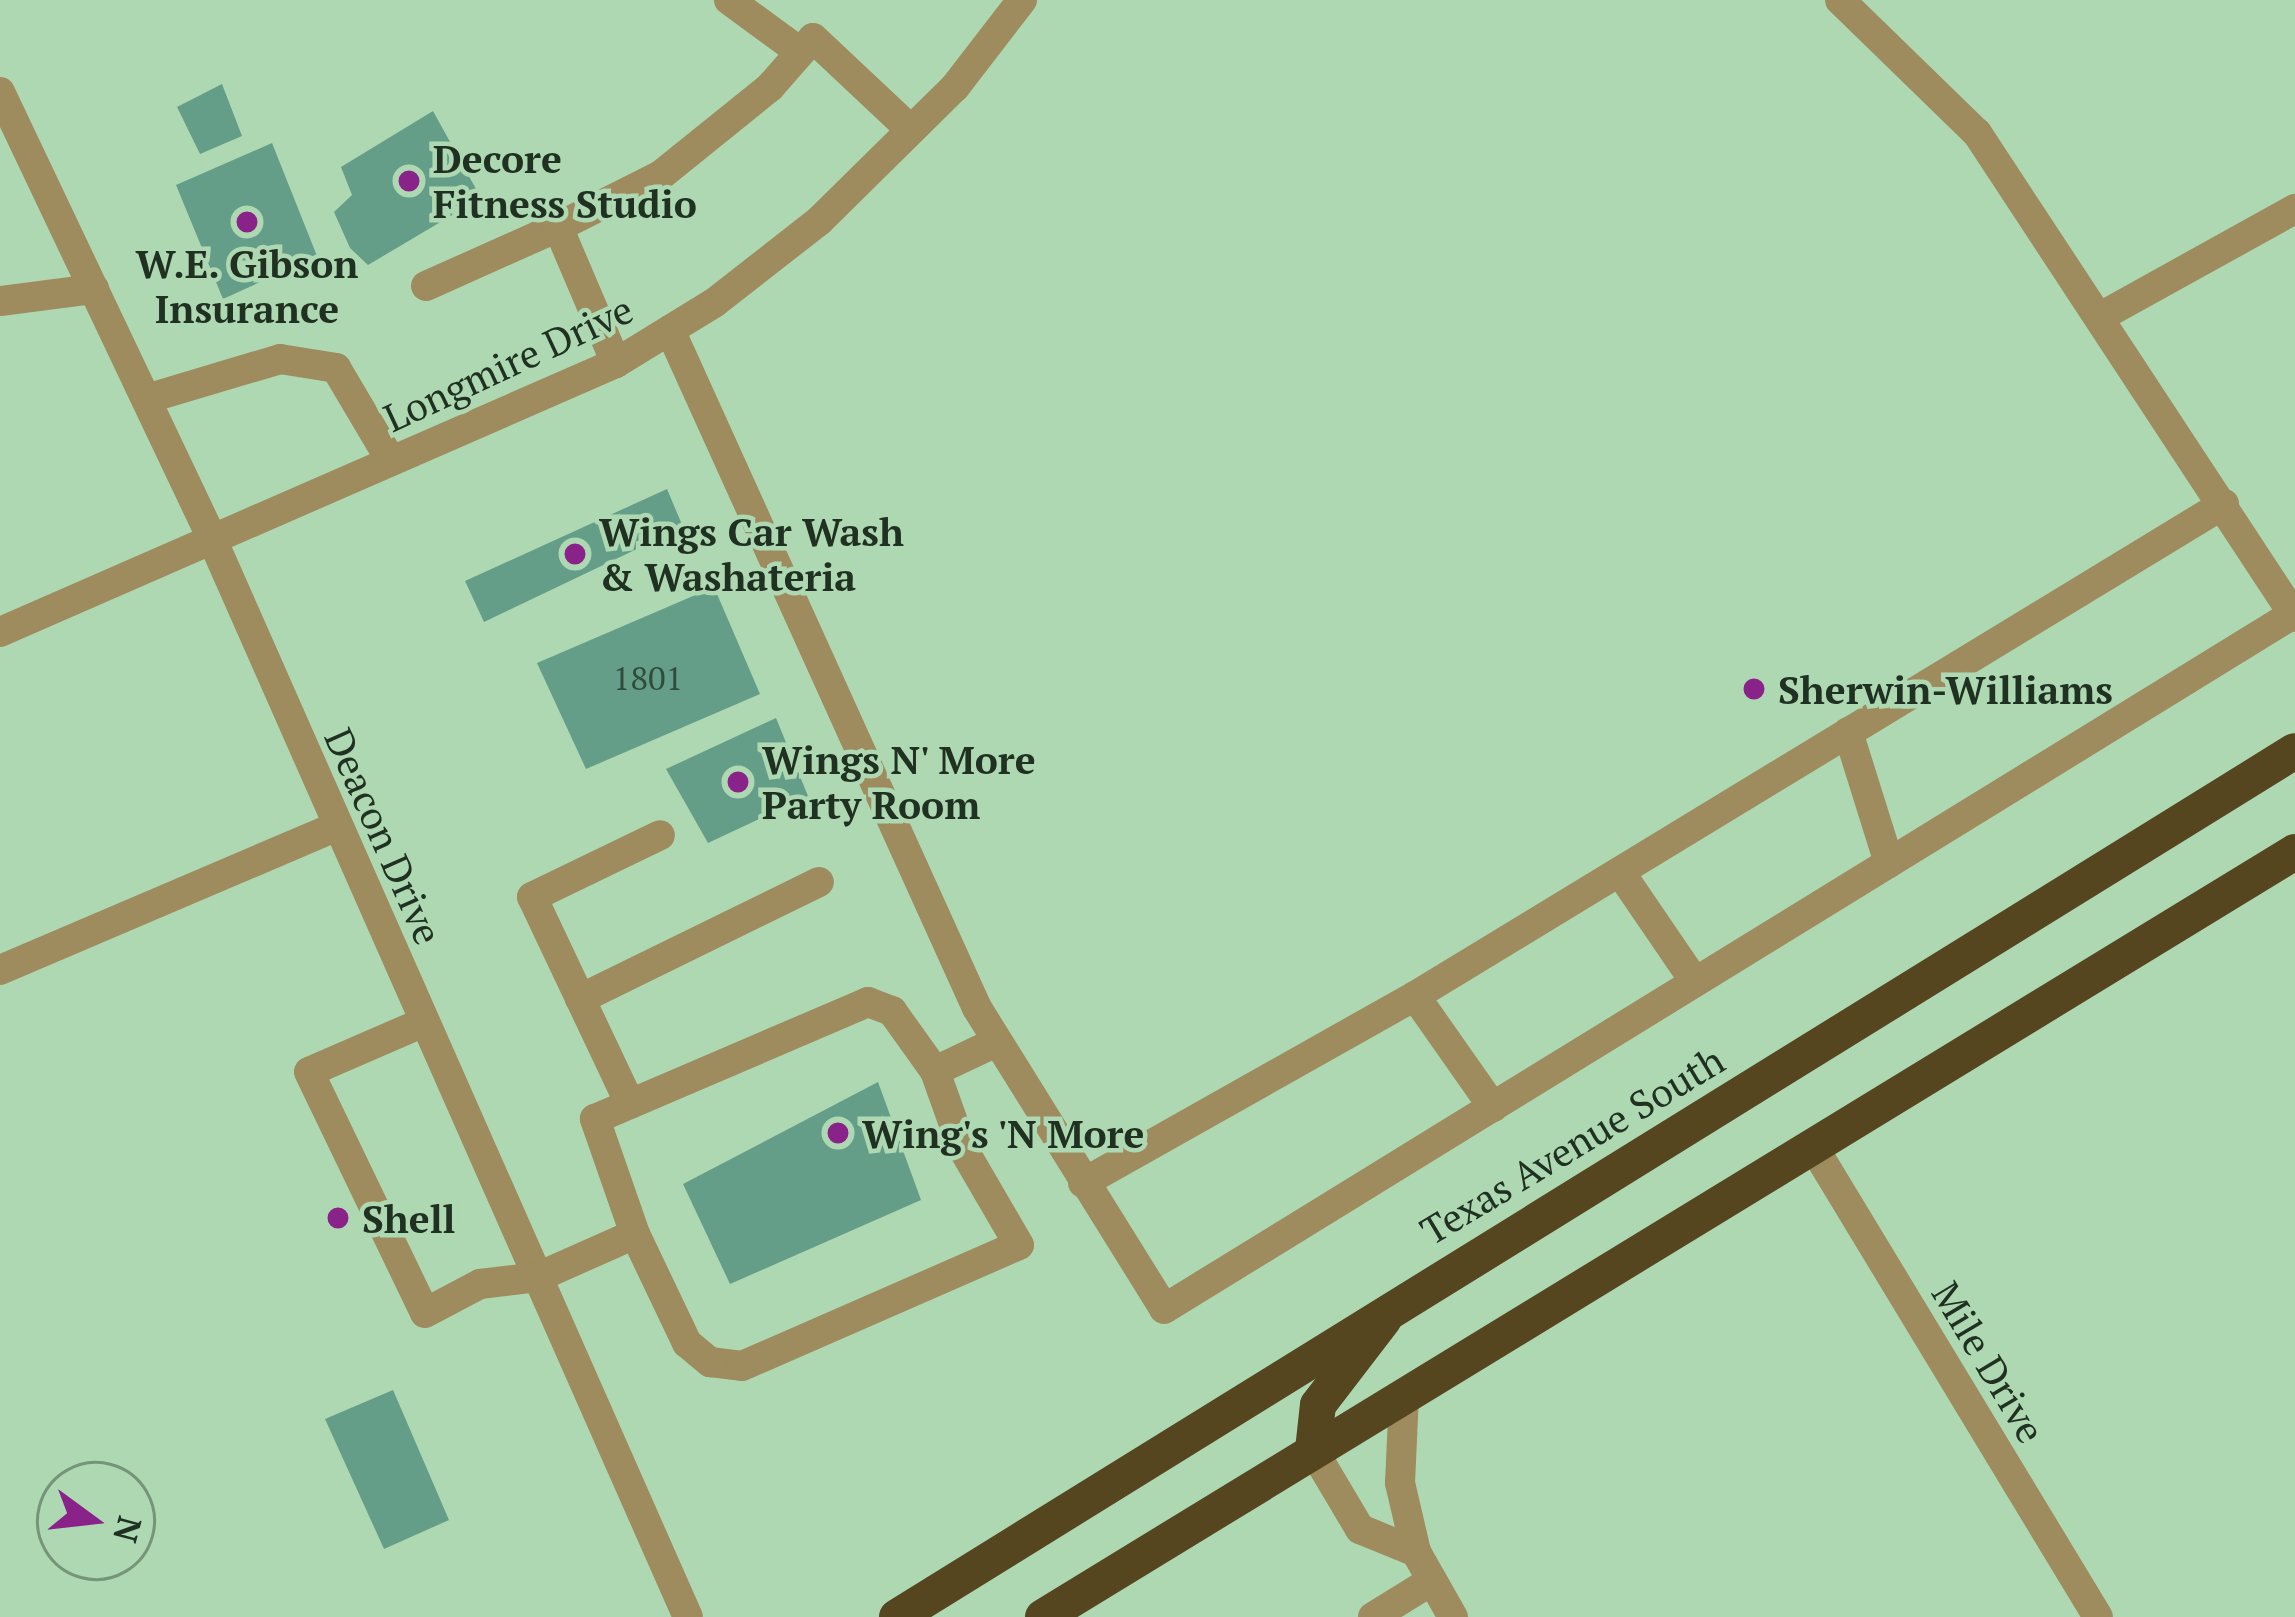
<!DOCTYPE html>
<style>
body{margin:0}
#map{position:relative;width:2295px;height:1617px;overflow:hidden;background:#add8b2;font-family:"PT Serif",serif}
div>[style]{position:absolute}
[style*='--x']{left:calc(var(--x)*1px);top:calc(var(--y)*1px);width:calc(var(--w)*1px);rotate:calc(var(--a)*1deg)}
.building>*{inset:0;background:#659e88}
.minor>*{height:30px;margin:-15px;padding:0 15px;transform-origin:15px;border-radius:15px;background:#9e8b5e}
.highway>*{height:36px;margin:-18px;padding:0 18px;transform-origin:18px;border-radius:18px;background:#554620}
.dots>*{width:33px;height:33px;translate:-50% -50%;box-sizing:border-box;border:6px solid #add8b2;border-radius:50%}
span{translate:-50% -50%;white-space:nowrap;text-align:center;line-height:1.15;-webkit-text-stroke:9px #add8b2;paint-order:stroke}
.number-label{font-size:33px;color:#314c3c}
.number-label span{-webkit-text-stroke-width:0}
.poi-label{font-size:39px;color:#203122;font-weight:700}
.left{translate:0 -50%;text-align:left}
.street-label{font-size:39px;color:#203122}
.north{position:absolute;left:36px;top:1461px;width:120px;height:120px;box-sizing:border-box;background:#add8b2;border:3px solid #759578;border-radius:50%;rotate:105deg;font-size:33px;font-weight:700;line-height:48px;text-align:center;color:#203122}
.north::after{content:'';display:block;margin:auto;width:42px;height:54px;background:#89238a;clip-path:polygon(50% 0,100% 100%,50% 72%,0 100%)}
</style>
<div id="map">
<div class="building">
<i style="clip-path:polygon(222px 84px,242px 136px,200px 154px,177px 107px)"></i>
<i style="clip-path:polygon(433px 111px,481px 198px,368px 265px,350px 248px,334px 212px,352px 195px,341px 167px)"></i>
<i style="clip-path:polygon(272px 143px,317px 256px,223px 299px,176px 185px)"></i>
<i style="clip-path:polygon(667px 489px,683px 527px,484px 622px,465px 581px)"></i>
<i style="clip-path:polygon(714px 587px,760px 694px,586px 769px,537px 663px)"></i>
<i style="clip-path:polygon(776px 718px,808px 796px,708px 843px,666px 769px)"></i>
<i style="clip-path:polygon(878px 1082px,921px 1200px,730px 1284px,683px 1184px)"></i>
<i style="clip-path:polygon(393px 1390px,449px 1520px,384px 1549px,325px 1419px)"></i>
</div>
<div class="minor">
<i style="--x:729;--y:0;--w:88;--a:36.2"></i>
<i style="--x:1840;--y:0;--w:191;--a:44.2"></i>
<i style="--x:1977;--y:133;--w:579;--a:56.69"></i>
<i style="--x:0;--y:92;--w:495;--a:64.6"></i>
<i style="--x:212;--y:539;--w:1178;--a:66.18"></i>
<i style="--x:426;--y:286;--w:145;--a:-24.1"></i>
<i style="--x:0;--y:301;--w:95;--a:-7.3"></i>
<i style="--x:2100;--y:317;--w:223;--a:-29"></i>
<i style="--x:670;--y:330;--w:744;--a:65.64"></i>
<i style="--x:977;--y:1008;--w:354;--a:58.1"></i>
<i style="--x:1164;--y:1309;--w:1328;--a:-31.61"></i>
<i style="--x:616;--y:363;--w:148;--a:-113.1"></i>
<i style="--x:558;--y:227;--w:115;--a:-26.8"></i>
<i style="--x:661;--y:175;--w:140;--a:-38.9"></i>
<i style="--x:770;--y:87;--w:65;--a:-48.7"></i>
<i style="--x:813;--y:38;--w:134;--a:43.2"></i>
<i style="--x:146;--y:399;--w:140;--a:-16.6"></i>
<i style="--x:280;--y:359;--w:57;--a:9.1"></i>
<i style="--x:336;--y:368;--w:108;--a:59.4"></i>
<i style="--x:0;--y:632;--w:672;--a:-23.59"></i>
<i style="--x:616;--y:363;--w:115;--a:-31.5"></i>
<i style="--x:714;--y:303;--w:133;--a:-38"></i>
<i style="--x:819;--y:221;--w:191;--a:-44.6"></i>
<i style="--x:955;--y:87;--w:110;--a:-52.4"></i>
<i style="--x:1848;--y:732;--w:137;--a:72.6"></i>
<i style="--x:1620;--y:872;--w:133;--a:55.7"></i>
<i style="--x:0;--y:970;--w:365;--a:-23.1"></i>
<i style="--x:1415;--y:996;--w:136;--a:54.9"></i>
<i style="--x:580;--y:999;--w:266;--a:-26.1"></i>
<i style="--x:424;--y:1022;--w:125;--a:156.5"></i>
<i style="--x:309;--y:1072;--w:267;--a:64.3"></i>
<i style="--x:425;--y:1313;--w:62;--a:-27.8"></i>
<i style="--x:480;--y:1284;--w:58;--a:-6.9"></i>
<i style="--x:538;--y:1277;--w:106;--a:-23.9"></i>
<i style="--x:635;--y:1234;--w:122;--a:-109.2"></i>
<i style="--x:595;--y:1119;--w:297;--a:-23.2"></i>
<i style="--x:868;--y:1002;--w:26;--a:21"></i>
<i style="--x:892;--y:1011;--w:74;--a:54.4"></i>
<i style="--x:935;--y:1071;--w:68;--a:-25.4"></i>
<i style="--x:630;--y:1104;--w:229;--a:-115.3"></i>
<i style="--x:532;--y:897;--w:142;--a:-25.8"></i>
<i style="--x:1814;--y:1148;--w:548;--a:58.8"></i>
<i style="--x:1083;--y:1183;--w:381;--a:-29.4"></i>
<i style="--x:1415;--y:996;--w:947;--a:-31.31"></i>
<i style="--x:635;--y:1234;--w:121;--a:64.5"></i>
<i style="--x:687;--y:1343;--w:30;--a:40"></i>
<i style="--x:710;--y:1362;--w:32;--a:7"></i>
<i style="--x:742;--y:1366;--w:302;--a:-23.6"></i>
<i style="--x:1019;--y:1245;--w:113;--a:-120.2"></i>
<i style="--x:962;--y:1147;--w:81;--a:-109.6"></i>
<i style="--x:1404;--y:1395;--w:88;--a:92.6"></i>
<i style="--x:1400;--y:1483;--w:71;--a:76.9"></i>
<i style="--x:1416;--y:1552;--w:75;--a:60.4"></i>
<i style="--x:1313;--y:1450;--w:92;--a:59.3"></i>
<i style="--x:1360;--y:1529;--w:61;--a:22.3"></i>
<i style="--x:1373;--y:1617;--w:68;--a:-31.8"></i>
</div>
<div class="highway">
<i style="--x:1313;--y:1450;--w:45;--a:-83.7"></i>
<i style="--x:1318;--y:1405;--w:108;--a:-52.5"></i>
<i style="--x:897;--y:1617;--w:1644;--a:-31.78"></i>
<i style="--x:1043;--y:1617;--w:1467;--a:-31.43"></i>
</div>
<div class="dots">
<i style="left:409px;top:181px;background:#89238a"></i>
<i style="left:247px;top:222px;background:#89238a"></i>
<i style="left:575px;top:554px;background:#89238a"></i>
<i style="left:1754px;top:689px;background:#89238a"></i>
<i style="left:738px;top:782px;background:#89238a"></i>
<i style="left:838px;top:1133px;background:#89238a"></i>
<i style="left:338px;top:1218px;background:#89238a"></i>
</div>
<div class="number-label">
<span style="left:648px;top:678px">1801</span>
</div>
<div class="poi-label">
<span class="left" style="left:433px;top:181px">Decore<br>Fitness Studio</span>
<span style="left:247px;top:286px">W.E. Gibson<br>Insurance</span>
<span class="left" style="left:599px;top:554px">Wings Car Wash<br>&amp; Washateria</span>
<span class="left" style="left:1778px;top:689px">Sherwin-Williams</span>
<span class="left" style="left:762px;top:782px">Wings N' More<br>Party Room</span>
<span class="left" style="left:862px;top:1133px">Wing's 'N More</span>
<span class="left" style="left:362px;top:1218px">Shell</span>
</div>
<div class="street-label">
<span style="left:508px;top:363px;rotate:-25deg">Longmire Drive</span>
<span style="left:384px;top:836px;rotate:66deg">Deacon Drive</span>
<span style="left:1572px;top:1145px;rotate:-31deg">Texas Avenue South</span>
<span style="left:1989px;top:1362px;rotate:59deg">Mile Drive</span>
</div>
<div class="north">N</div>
</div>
